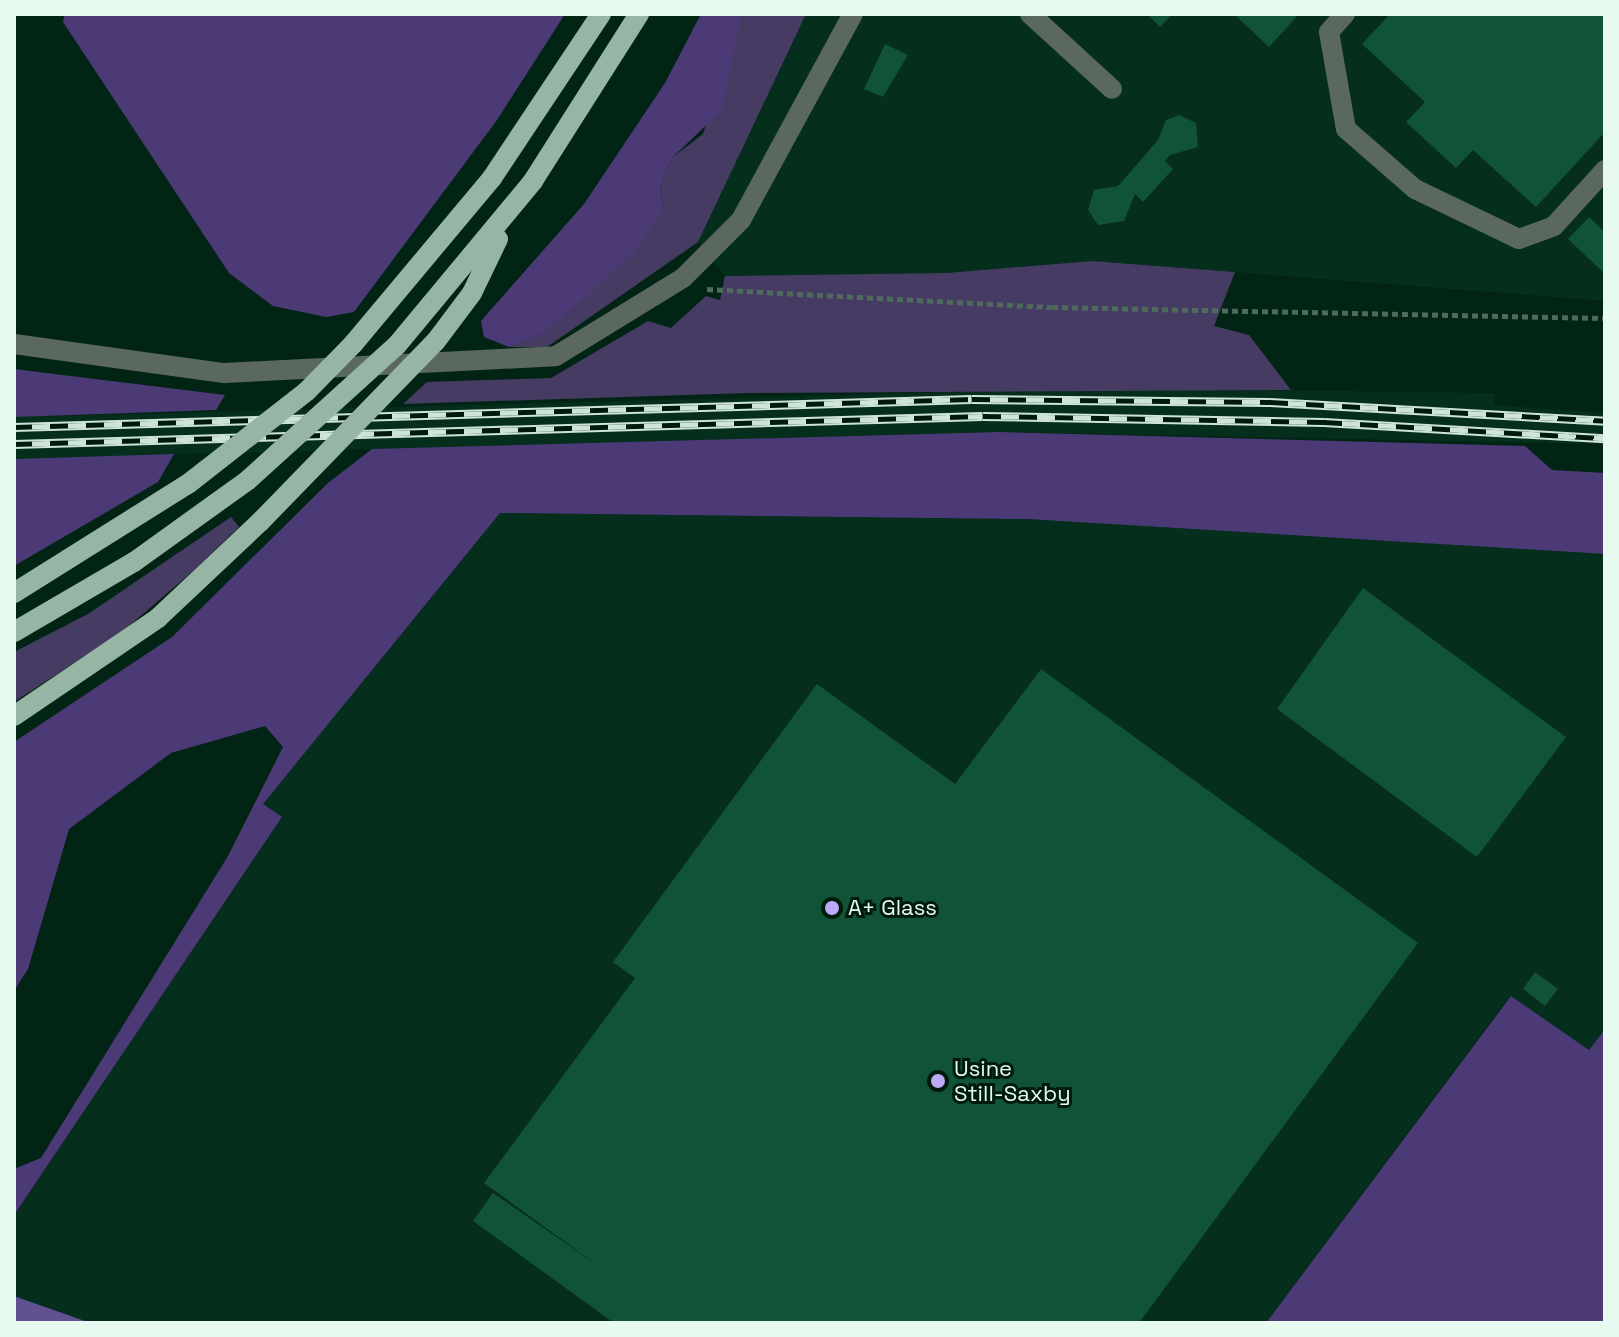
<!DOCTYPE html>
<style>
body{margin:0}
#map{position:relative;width:1619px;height:1337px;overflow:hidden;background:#022415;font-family:"Space Grotesk",sans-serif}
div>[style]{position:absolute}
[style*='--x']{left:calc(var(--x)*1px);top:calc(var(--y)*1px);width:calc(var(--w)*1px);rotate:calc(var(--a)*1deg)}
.built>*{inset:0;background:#052e1c}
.green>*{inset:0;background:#453b63}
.forest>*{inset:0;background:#4c3a77}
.water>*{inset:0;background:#625190}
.building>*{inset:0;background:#115337}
.path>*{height:5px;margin-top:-2.5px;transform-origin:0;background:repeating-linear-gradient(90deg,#4d6a5c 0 6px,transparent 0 10px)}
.minor>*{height:20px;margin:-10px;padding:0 10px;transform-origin:10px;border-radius:10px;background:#5a6860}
.major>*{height:20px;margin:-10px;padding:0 10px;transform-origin:10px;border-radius:10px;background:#97b5a4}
.rail>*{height:9px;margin-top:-4.5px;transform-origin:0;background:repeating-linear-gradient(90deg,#001a0c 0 18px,#cfe4d8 0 36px);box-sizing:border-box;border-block:2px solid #cfe4d8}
.major-bridge>*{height:20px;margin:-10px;padding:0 10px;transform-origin:10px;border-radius:10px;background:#97b5a4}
.dots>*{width:22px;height:22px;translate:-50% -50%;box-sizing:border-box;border:4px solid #001a0c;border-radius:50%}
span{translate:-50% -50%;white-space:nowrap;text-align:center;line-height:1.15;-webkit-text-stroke:6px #001a0c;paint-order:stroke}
.poi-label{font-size:22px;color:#e7faef}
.left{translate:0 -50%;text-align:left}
.frame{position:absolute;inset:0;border:16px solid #e7faef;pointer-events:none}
</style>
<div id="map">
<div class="built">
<i style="clip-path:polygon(806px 14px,1605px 14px,1605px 301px,1092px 261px,946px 273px,725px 276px,698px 242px)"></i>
<i style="clip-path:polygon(1115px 388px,1495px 393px,1494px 405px,1605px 413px,1605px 444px,999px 432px,14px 459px,14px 417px)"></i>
<i style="clip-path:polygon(500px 513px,1027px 519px,1605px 554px,1605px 1029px,1589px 1050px,1510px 996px,1266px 1323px,90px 1323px,14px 1296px,14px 1215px,282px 818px,262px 805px)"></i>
</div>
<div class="green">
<i style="clip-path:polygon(741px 14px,806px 14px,698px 242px,547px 347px,509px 347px,543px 334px,663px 210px,660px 186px,673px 157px,703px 134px)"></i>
<i style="clip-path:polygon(1092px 261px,1235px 272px,1214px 326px,1249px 335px,1291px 390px,749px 393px,403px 404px,427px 382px,551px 378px,648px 321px,671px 328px,706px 296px,720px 300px,725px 276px,946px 273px)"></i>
<i style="clip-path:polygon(231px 517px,239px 527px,193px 571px,123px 631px,14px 702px,14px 652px,88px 614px)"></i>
</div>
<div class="forest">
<i style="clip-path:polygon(65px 14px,565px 14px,497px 120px,354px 312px,326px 317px,273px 306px,229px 273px,63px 22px)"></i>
<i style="clip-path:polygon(701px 14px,741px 14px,722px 110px,673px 157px,660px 186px,663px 210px,634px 253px,543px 334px,509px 347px,484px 337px,481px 321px,584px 204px,665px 83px)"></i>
<i style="clip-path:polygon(14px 369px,225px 395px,216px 410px,14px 417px)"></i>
<i style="clip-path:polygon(999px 432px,1525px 446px,1552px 470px,1605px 473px,1605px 554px,1027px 519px,500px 513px,263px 804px,282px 817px,14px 1215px,14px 1169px,41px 1158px,228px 856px,283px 747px,265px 726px,171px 753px,69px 829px,28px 969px,14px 991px,14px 742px,172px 637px,328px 483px,372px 449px)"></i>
<i style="clip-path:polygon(174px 454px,158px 482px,14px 566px,14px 459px)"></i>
<i style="clip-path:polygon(1511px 996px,1589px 1050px,1605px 1029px,1605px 1323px,1266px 1323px)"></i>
</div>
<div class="water">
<i style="clip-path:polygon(14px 1296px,82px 1320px,90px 1323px,14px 1323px)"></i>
</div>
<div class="building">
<i style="clip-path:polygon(1147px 14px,1172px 14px,1160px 27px)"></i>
<i style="clip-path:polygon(1234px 14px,1299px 14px,1269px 47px)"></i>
<i style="clip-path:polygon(1390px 14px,1605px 14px,1605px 132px,1536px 207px,1473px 150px,1456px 168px,1406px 122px,1425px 102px,1362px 44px)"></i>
<i style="clip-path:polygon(885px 44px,908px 55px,883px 97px,864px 89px)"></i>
<i style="clip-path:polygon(1179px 115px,1196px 123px,1198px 147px,1170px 155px,1165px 161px,1173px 169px,1143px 202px,1135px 194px,1124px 221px,1098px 225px,1088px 210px,1094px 190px,1118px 186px,1158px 140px,1166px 120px)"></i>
<i style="clip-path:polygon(1589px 217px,1605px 232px,1605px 274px,1568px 239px)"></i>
<i style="clip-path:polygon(1363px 588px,1566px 737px,1477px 857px,1277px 709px)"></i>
<i style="clip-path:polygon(1041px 669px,1418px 943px,1139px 1323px,614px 1323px,473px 1221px,493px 1193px,600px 1267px,484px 1183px,635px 978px,613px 962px,817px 684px,955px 784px)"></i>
<i style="clip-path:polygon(1535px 972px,1558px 989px,1545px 1006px,1523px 989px)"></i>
</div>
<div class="path">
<i style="--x:707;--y:289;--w:345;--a:3"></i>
<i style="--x:1052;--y:307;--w:553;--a:1.14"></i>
</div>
<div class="minor">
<i style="--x:1030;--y:14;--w:111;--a:42.4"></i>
<i style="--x:1345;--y:14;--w:24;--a:132"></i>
<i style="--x:1329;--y:32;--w:98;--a:80.1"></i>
<i style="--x:1346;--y:129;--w:91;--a:41"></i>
<i style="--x:1415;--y:189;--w:115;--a:25.7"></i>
<i style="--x:1519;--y:239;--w:37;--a:-20"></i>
<i style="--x:1554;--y:226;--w:76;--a:-47.7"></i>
<i style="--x:14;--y:344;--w:212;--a:7.9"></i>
<i style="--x:224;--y:373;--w:332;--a:-2.9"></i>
<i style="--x:556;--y:356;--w:149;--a:-31.6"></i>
<i style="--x:683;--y:278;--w:82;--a:-45"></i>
<i style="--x:741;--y:220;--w:234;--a:-61.5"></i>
</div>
<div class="major">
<i style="--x:436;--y:341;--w:60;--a:-53.1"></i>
<i style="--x:472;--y:293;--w:60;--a:-64.3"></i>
<i style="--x:354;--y:343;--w:215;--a:-50.1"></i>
<i style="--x:492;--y:178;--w:197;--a:-56.4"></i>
<i style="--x:397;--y:345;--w:213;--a:-50.3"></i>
<i style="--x:533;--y:181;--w:198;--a:-57.6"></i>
<i style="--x:14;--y:593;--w:205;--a:-32.1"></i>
<i style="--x:14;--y:632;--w:139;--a:-30.3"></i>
<i style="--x:134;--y:562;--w:140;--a:-35.7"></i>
<i style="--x:14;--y:716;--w:174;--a:-34.2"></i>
<i style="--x:158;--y:618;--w:140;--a:-43.3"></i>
</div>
<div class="rail">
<i style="--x:14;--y:427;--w:958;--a:-1.67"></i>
<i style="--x:972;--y:399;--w:298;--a:0.6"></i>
<i style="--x:1270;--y:402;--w:336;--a:3.2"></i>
<i style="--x:14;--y:444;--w:969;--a:-1.66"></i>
<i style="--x:983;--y:416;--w:341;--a:1"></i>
<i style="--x:1324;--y:422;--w:281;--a:3.3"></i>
</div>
<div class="major-bridge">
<i style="--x:248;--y:480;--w:201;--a:-42.2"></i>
<i style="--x:188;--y:484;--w:151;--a:-38"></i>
<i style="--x:307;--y:391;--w:67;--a:-45.6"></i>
<i style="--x:260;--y:522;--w:252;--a:-45.8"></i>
</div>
<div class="dots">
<i style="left:832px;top:908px;background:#bcaaf6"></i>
<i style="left:938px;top:1081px;background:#bcaaf6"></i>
</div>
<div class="poi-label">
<span class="left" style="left:848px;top:908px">A+ Glass</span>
<span class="left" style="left:954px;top:1081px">Usine<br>Still-Saxby</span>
</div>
<div class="frame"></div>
</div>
